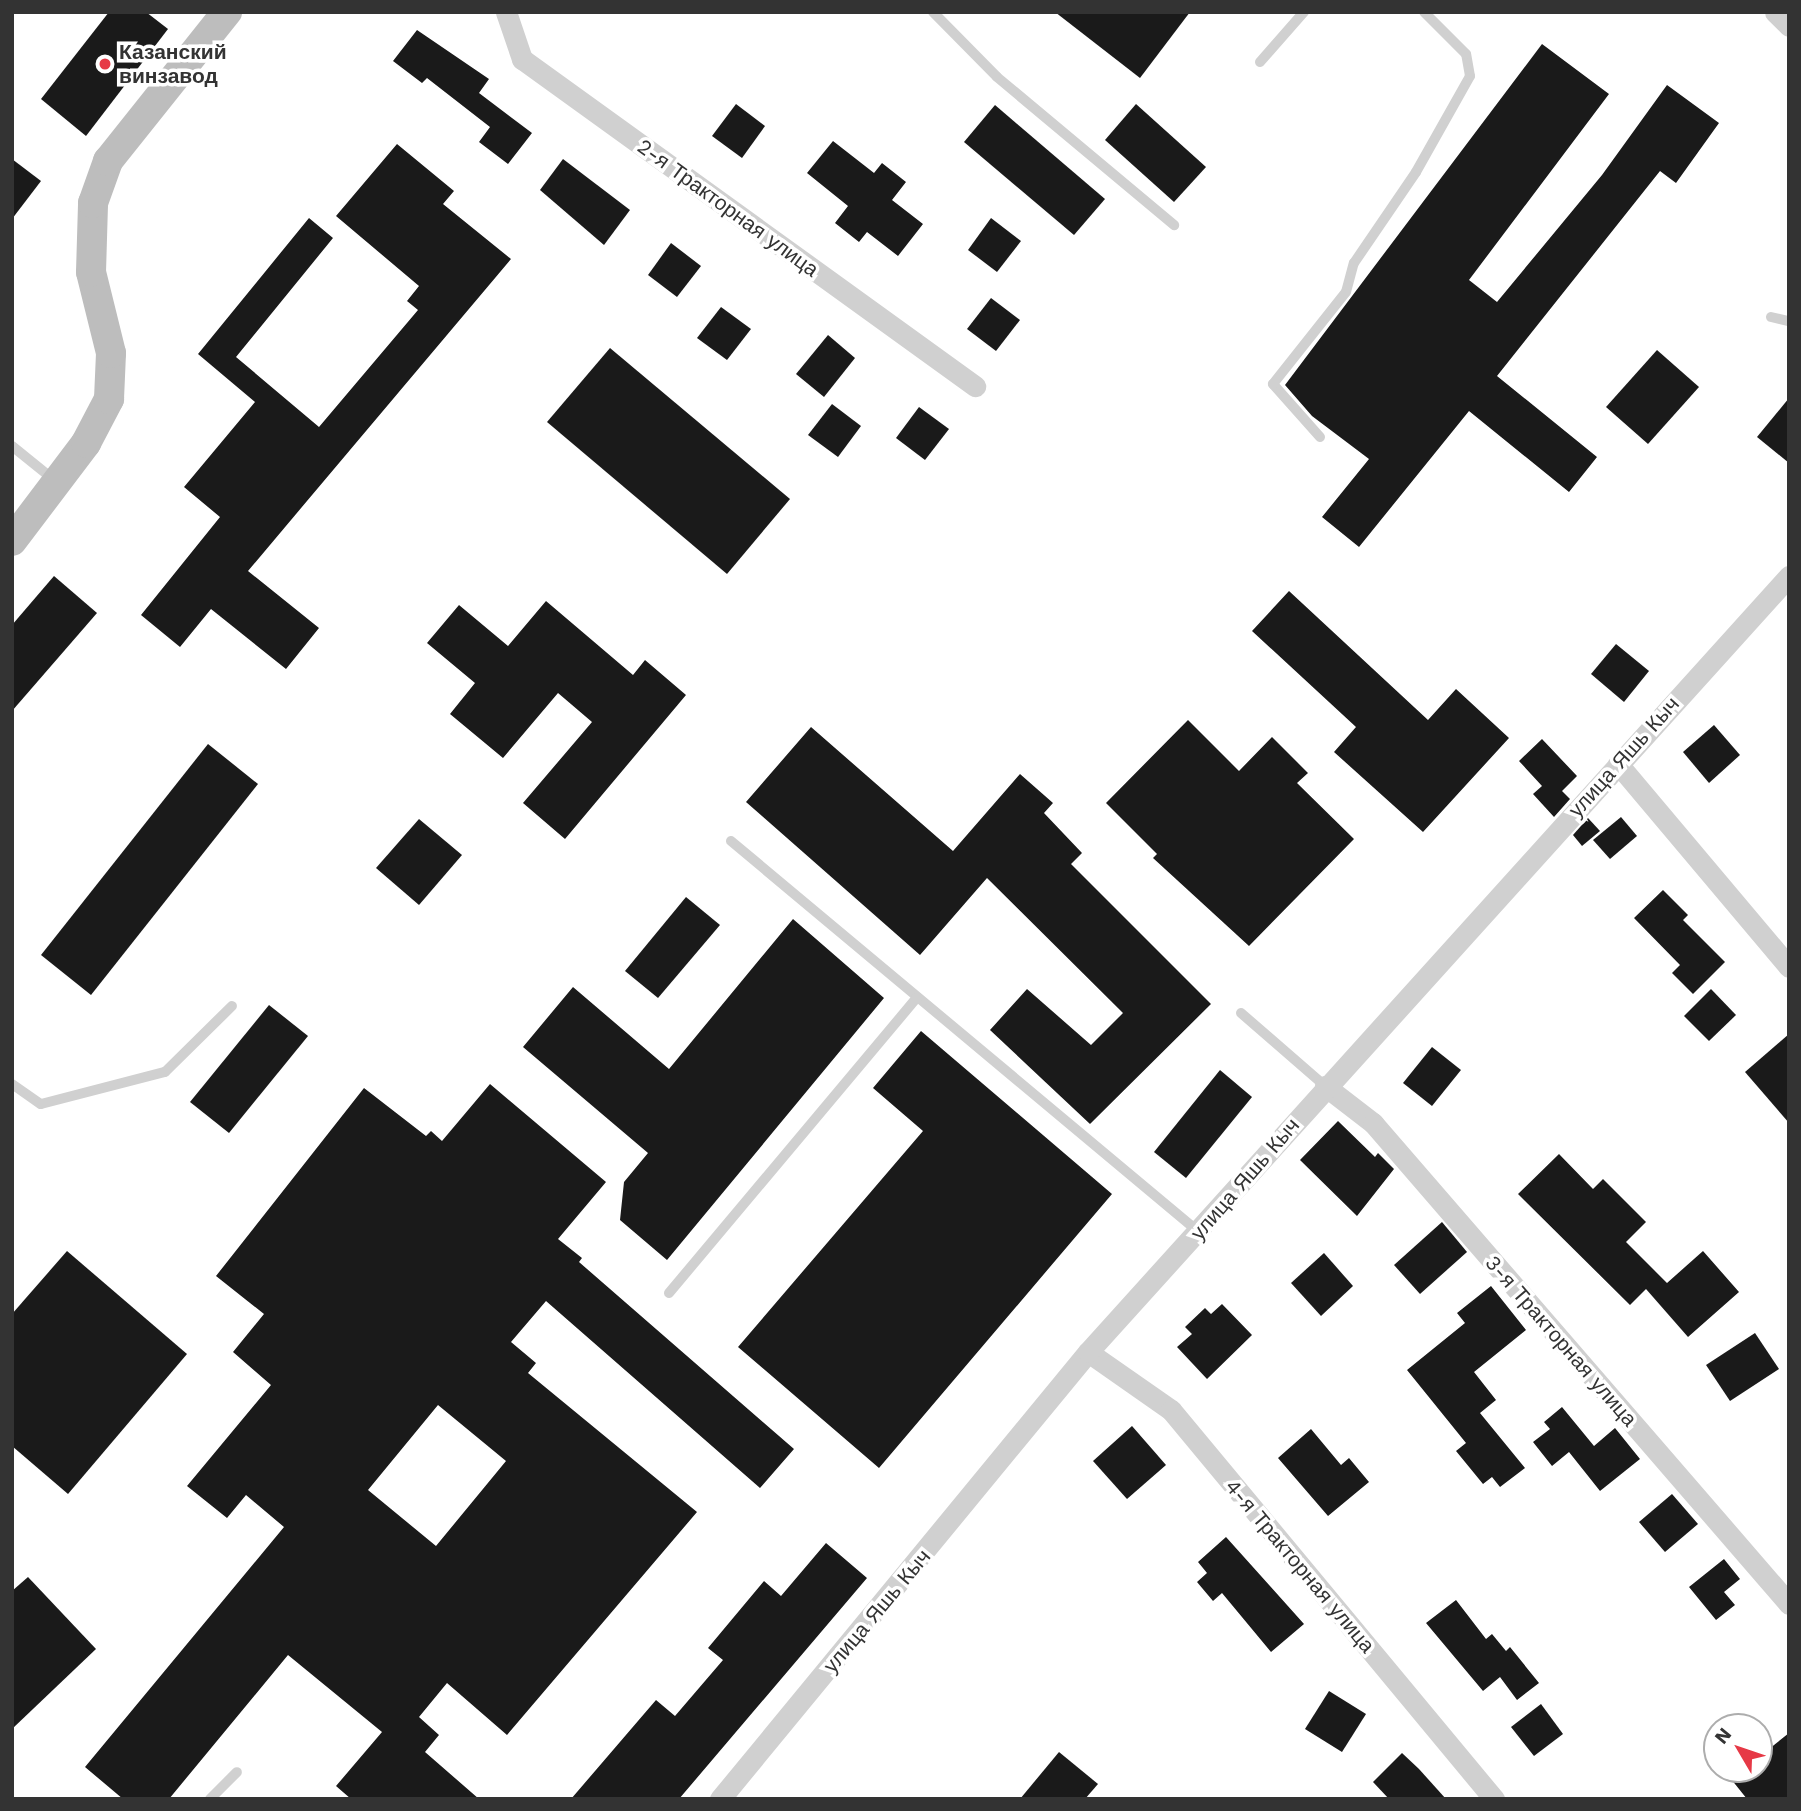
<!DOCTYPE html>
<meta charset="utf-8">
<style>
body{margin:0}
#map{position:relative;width:1801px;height:1811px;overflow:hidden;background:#fff;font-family:"Work Sans",sans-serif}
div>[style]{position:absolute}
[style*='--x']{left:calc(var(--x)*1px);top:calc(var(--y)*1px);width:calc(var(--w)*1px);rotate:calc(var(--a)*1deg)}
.building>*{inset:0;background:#1a1a1a}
.lane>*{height:10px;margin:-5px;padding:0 5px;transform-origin:5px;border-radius:5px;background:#d0d0d0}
.street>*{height:21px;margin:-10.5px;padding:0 10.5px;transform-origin:10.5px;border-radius:10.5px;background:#d0d0d0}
.secondary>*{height:30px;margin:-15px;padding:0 15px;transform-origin:15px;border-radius:15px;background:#bdbdbd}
.dots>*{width:19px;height:19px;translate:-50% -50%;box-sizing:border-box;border:4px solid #fff;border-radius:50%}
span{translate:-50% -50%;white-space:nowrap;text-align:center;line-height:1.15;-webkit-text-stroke:7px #fff;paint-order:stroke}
.poi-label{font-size:21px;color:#333;font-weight:700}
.left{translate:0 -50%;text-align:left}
.street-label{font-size:21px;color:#333}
.frame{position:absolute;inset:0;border:14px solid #333;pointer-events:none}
.north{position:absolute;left:1703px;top:1713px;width:70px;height:70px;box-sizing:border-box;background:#fff;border:2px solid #adadad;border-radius:50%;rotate:309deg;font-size:19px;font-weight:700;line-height:28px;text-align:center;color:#333}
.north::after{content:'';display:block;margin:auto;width:24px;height:32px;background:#e63946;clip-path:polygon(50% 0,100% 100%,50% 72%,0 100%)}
</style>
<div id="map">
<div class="building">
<i style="clip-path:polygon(109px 12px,146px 12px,168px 29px,86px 136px,41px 99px)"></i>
<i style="clip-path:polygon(1055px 12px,1190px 12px,1140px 78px)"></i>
<i style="clip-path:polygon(417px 30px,489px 79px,479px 93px,532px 133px,508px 164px,479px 142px,490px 127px,427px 78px,422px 83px,393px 61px)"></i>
<i style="clip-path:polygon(1542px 44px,1609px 94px,1469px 280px,1497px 302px,1602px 175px,1667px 85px,1719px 123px,1676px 183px,1660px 171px,1497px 376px,1597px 457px,1569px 492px,1469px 411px,1359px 547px,1322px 517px,1369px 459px,1312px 416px,1285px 385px)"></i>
<i style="clip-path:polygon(736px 104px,765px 126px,742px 158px,712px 136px)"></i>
<i style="clip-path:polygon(1136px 104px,1206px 167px,1174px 202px,1105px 140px)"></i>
<i style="clip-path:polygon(995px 105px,1105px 199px,1074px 235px,964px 142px)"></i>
<i style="clip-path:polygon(833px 141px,874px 173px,882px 163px,906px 182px,892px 200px,923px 224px,898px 256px,867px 232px,859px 242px,835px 223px,848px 206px,807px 173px)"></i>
<i style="clip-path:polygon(397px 144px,454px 191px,443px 204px,511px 259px,248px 571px,319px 628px,286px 669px,211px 609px,180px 647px,141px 615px,220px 517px,184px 487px,255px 402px,198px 354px,309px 218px,333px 238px,236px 357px,319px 427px,418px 310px,407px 301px,419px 286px,336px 216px)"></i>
<i style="clip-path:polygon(12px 159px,41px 181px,12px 219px)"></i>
<i style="clip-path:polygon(563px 159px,630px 210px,604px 245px,540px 190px)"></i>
<i style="clip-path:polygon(991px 218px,1021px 241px,997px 272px,968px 250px)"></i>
<i style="clip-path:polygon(671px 243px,701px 266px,677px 297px,648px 275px)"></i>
<i style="clip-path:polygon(991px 298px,1020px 320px,996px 351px,967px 329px)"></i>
<i style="clip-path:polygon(721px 307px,751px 329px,727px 360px,697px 338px)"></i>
<i style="clip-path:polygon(828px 335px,855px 358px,824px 397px,796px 374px)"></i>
<i style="clip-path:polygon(610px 348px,790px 499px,727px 574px,547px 422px)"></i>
<i style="clip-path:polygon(1657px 350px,1699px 387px,1648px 444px,1606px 407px)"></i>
<i style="clip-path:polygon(1789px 398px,1789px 463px,1757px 437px)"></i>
<i style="clip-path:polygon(832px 404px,861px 426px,838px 457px,808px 435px)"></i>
<i style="clip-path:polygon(919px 407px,949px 429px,925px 460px,896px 438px)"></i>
<i style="clip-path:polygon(54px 576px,97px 613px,12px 711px,12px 625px)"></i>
<i style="clip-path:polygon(1289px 591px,1428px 720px,1456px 689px,1509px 738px,1423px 832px,1334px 752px,1356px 727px,1252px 631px)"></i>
<i style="clip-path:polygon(546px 601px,633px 675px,645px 660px,686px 695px,565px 839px,523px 803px,592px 722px,558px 693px,503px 758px,450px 714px,475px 683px,427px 643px,459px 605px,508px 646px)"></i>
<i style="clip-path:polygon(1616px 644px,1649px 671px,1624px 702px,1591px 674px)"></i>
<i style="clip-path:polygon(1188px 720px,1239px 771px,1272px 737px,1308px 773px,1297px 783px,1354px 839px,1249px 946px,1153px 858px,1157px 854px,1106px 803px)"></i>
<i style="clip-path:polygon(1714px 725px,1740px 755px,1709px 783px,1683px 752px)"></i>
<i style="clip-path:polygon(811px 727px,953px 851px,1020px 774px,1053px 803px,1044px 813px,1082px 853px,1071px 864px,1211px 1004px,1090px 1124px,990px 1030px,1027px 989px,1091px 1045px,1123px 1013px,987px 878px,920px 955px,746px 802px)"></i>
<i style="clip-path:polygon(1542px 739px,1577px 776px,1562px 791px,1570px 799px,1554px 817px,1533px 794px,1542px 786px,1519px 761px)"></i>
<i style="clip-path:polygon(208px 744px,258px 784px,91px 995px,41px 955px)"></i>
<i style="clip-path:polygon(1621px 817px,1637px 836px,1610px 859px,1593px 840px)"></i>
<i style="clip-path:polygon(1588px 818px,1600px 831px,1582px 846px,1573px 835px)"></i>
<i style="clip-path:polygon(419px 819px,462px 855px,419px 905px,376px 868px)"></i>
<i style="clip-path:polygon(1663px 890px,1688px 915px,1683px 920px,1725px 962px,1693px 994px,1672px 973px,1680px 965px,1634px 918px)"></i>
<i style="clip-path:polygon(686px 897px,720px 925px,658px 998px,625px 971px)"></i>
<i style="clip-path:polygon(793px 919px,884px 998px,667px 1260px,620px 1220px,624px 1182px,648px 1153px,523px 1047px,573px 987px,669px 1069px)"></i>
<i style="clip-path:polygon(1711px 989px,1736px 1015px,1709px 1041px,1684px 1016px)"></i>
<i style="clip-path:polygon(269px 1005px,308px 1036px,229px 1133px,190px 1102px)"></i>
<i style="clip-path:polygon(921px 1031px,1112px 1194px,879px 1468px,738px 1347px,923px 1131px,873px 1088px)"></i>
<i style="clip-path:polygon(1789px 1034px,1789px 1123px,1745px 1072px)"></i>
<i style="clip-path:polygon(1432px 1047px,1461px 1070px,1432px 1106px,1403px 1083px)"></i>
<i style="clip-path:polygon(1220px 1070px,1252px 1097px,1186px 1178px,1154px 1152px)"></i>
<i style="clip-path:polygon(evenodd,490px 1084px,606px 1182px,558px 1239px,582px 1258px,579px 1262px,794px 1449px,760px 1488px,546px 1301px,511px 1342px,536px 1363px,528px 1373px,697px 1512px,507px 1735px,447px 1683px,419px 1717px,439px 1735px,425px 1752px,479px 1799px,351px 1799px,336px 1786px,382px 1732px,288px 1655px,169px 1799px,123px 1799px,85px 1767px,284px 1527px,246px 1495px,227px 1518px,187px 1486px,271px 1385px,233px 1352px,264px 1314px,216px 1276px,364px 1088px,426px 1136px,431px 1131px,442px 1141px,490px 1084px,438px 1405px,506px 1461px,436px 1546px,368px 1490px,438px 1405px)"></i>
<i style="clip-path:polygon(1338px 1121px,1375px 1157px,1378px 1153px,1394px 1169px,1357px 1216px,1300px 1160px)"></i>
<i style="clip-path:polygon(1559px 1154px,1593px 1189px,1603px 1179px,1646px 1222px,1626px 1242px,1667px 1283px,1703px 1251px,1739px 1292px,1688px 1337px,1646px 1289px,1630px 1305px,1518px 1194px)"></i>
<i style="clip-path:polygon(1442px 1222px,1467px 1252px,1420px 1294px,1394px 1265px)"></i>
<i style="clip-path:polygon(67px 1251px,187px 1354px,68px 1494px,12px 1446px,12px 1314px)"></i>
<i style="clip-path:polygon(1324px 1253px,1353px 1286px,1321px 1316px,1291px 1283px)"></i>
<i style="clip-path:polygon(1491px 1286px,1526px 1330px,1474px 1372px,1496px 1400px,1480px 1413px,1525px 1468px,1500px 1487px,1492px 1477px,1483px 1484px,1456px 1451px,1466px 1443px,1407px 1370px,1465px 1323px,1457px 1313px)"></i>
<i style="clip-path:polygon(1222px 1304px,1252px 1335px,1207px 1379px,1177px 1347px,1192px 1334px,1185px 1327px,1205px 1308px,1211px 1314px)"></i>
<i style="clip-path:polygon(1755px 1333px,1779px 1369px,1730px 1401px,1706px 1365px)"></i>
<i style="clip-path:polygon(1562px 1407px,1594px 1446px,1615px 1428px,1640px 1459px,1600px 1491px,1569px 1452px,1552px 1466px,1533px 1442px,1550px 1429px,1544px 1422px)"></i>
<i style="clip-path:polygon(1132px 1426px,1166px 1465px,1127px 1499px,1093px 1461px)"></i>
<i style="clip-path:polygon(1311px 1429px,1341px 1465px,1349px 1458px,1369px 1482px,1328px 1516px,1278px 1458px)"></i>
<i style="clip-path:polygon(1672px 1494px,1698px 1524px,1665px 1552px,1639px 1522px)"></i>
<i style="clip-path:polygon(1226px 1537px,1304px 1624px,1271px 1652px,1222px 1593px,1213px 1601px,1197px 1582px,1207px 1573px,1198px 1562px)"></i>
<i style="clip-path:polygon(826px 1543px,867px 1578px,679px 1799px,571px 1799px,656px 1700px,675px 1716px,723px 1660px,708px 1648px,764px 1581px,781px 1596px)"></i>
<i style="clip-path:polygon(1724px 1559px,1740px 1579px,1724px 1592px,1735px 1605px,1716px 1620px,1689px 1587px)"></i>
<i style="clip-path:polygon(28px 1577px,96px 1649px,12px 1729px,12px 1591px)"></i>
<i style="clip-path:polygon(1456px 1600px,1486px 1639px,1492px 1634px,1506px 1651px,1510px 1647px,1539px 1683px,1517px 1700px,1500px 1677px,1483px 1691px,1426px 1623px)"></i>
<i style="clip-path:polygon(1329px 1691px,1366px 1714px,1342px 1752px,1305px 1729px)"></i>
<i style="clip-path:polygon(1541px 1704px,1563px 1734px,1534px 1756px,1511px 1727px)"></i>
<i style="clip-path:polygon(1789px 1733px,1789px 1799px,1747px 1799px,1731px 1779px,1744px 1769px,1759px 1769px,1759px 1757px)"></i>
<i style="clip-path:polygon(1059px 1752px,1098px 1784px,1085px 1799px,1020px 1799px)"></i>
<i style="clip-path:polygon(1402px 1753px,1419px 1769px,1446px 1799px,1389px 1799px,1373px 1782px)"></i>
</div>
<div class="lane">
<i style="--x:933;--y:12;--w:91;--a:45.4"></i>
<i style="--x:997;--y:77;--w:231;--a:39.9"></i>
<i style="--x:1260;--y:62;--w:67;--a:-48.7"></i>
<i style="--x:1771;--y:317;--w:18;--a:13"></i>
<i style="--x:1320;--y:437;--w:71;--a:-131.6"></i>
<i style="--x:1273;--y:384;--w:117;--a:-51.6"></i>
<i style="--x:1346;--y:292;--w:30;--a:-75"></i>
<i style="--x:1354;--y:263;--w:110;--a:-55.7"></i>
<i style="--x:1416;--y:172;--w:110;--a:-60.6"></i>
<i style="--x:1470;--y:76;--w:22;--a:-100"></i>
<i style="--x:1466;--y:54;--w:59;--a:-135"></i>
<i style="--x:12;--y:446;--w:54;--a:39"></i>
<i style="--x:731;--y:841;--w:611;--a:39.89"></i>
<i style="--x:1241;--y:1013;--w:111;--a:41"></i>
<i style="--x:12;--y:1084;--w:35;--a:35"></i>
<i style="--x:41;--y:1104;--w:128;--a:-14.5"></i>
<i style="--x:165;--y:1072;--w:94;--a:-44.6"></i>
<i style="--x:669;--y:1293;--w:386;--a:-50"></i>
<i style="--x:210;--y:1799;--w:38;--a:-45"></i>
</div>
<div class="street">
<i style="--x:506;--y:12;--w:50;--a:71.2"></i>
<i style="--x:522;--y:59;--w:559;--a:35.82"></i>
<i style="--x:1775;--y:12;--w:20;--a:45"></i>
<i style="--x:1618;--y:764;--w:265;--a:49.9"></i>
<i style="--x:1325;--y:1086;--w:61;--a:37.6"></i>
<i style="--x:1373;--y:1123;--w:636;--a:49.14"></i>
<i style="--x:1088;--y:1352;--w:101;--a:34.9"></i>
<i style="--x:1171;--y:1410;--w:506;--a:50.3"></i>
<i style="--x:720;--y:1799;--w:579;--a:-50.54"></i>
<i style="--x:1088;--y:1352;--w:1046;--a:-47.91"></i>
</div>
<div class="secondary">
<i style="--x:12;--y:541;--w:123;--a:-52.9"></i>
<i style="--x:86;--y:443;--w:50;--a:-62.4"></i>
<i style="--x:109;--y:399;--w:46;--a:-87.5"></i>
<i style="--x:111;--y:353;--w:83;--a:-103.9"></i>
<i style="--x:91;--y:272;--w:69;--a:-88.3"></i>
<i style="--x:93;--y:203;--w:45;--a:-70.3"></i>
<i style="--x:108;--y:161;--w:191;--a:-51.4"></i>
</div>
<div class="dots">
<i style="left:105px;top:64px;background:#e63946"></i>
</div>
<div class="poi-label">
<span class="left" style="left:119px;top:64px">Казанский<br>винзавод</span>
</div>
<div class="street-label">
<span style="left:728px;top:208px;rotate:36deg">2-я Тракторная улица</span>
<span style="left:1624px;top:757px;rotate:-48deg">улица Яшь Кыч</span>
<span style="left:1245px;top:1179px;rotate:-49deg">улица Яшь Кыч</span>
<span style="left:1561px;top:1341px;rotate:49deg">3-я Тракторная улица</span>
<span style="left:1300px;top:1566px;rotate:50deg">4-я Тракторная улица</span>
<span style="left:877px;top:1611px;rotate:-50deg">улица Яшь Кыч</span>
</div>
<div class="frame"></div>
<div class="north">N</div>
</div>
